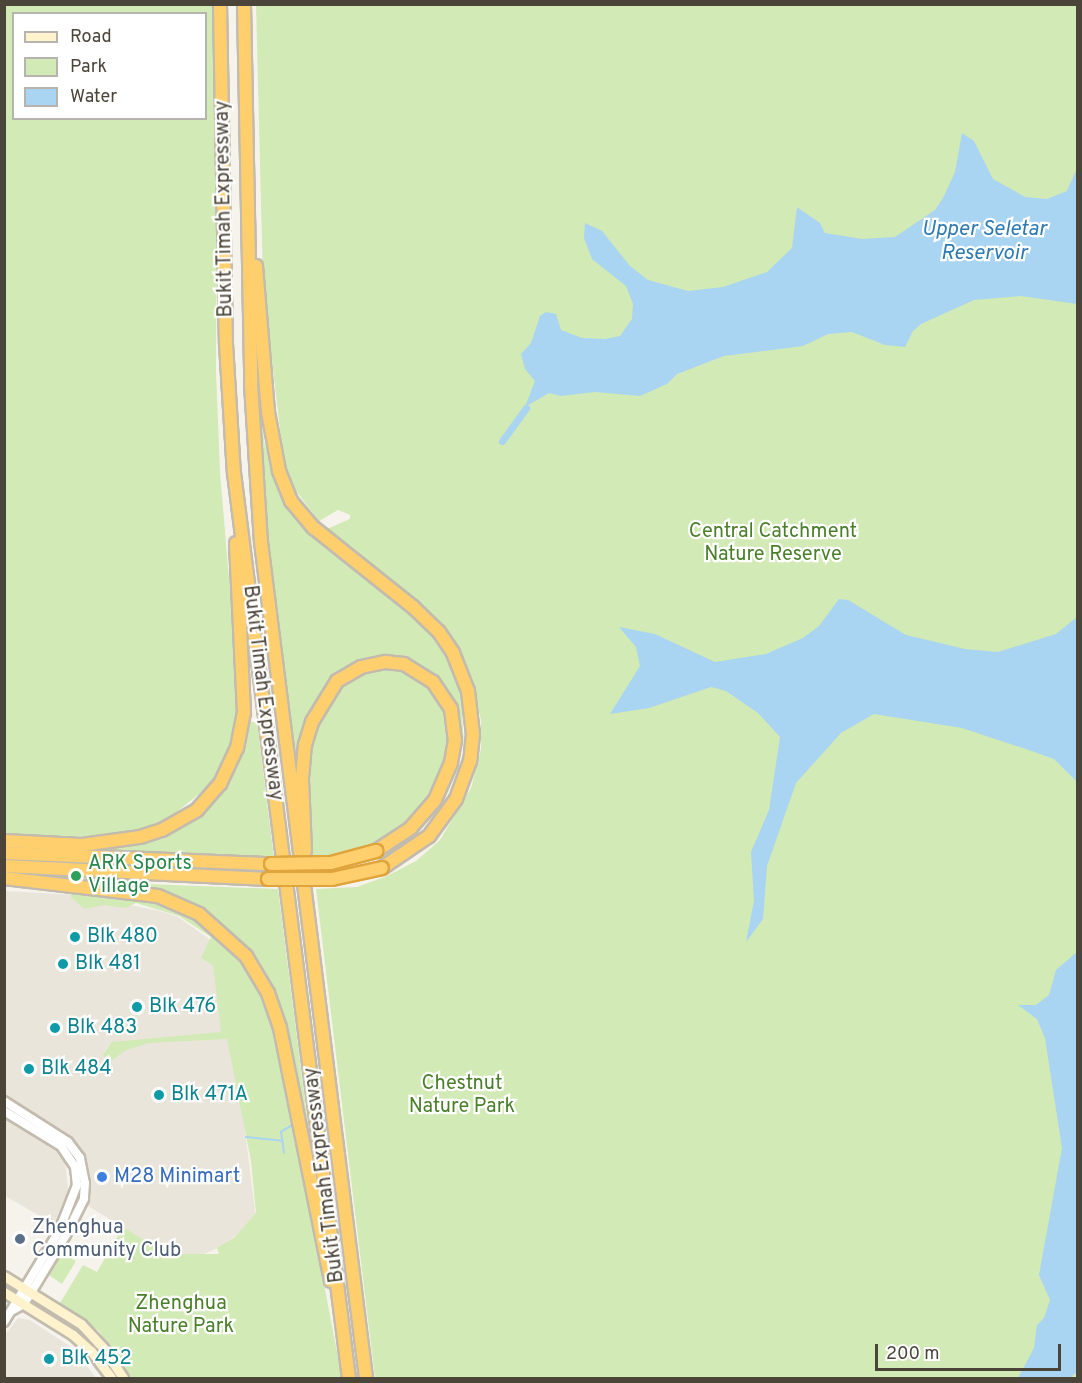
<!DOCTYPE html>
<style>
body{margin:0}
#map{position:relative;width:1082px;height:1383px;overflow:hidden;background:#f6f3ec;font-family:Overpass,sans-serif}
div>[style]{position:absolute}
[style*='--x']{left:calc(var(--x)*1px);top:calc(var(--y)*1px);width:calc(var(--w)*1px);rotate:calc(var(--a)*1deg)}
.residential>*{inset:0;background:#eae5da}
.green>*{inset:0;background:#d2eab5}
.water>*{inset:0;background:#a9d4f2}
.stream>*{height:1.5px;margin:-0.75px;padding:0 0.75px;transform-origin:0.75px;border-radius:0.75px;background:#a9d4f2}
.canal>*{height:7px;margin:-3.5px;padding:0 3.5px;transform-origin:3.5px;border-radius:3.5px;background:#a9d4f2}
.roads{filter:drop-shadow(2px 0 #c2bbae) drop-shadow(-2px 0 #c2bbae) drop-shadow(0 2px #c2bbae) drop-shadow(0 -2px #c2bbae)}
.tertiary>*{height:8px;margin:-4px;padding:0 4px;transform-origin:4px;border-radius:4px;background:#fff}
.secondary>*{height:9px;margin:-4.5px;padding:0 4.5px;transform-origin:4.5px;border-radius:4.5px;background:#fff3cd}
.motorway>*{height:12px;margin:-6px;padding:0 6px;transform-origin:6px;border-radius:6px;background:#ffcf6e}
.bridges{filter:drop-shadow(2px 0 #e0a43c) drop-shadow(-2px 0 #e0a43c) drop-shadow(0 2px #e0a43c) drop-shadow(0 -2px #e0a43c)}
.motorway-bridge>*{height:12px;margin:-6px;padding:0 6px;transform-origin:6px;border-radius:6px;background:#ffcf6e}
.dots>*{width:16px;height:16px;translate:-50% -50%;box-sizing:border-box;border:3px solid #fff;border-radius:50%}
span{translate:-50% -50%;white-space:nowrap;text-align:center;line-height:1.15;-webkit-text-stroke:4.5px #fff;paint-order:stroke}
.street-label{font-size:20px;color:#4b4439}
.park-label{font-size:20px;color:#4a7f2a}
.leisure-label{font-size:20px;color:#27864d}
.left{translate:0 -50%;text-align:left}
.culture-label{font-size:20px;color:#0d838f}
.shop-label{font-size:20px;color:#366cbe}
.service-label{font-size:20px;color:#4e5e75}
.water-label{font-size:21px;color:#2e7ab2;font-style:italic}
.frame{position:absolute;inset:0;border:6px solid #4b4439;pointer-events:none}
.legend{position:absolute;left:12px;top:12px;width:195px;height:108px;box-sizing:border-box;background:#fff;border:2px solid #b7b4b0;margin:0;padding:8px 10px;list-style:none;font-size:18px;color:#4b4439}
.legend li{display:flex;align-items:center;gap:12px;height:30px}
.legend b{width:30px;border:2px solid #b7b4b0}
.scale{position:absolute;left:875px;top:1344px;width:186px;height:27px;box-sizing:border-box;border:3px solid #4b4439;border-top:0;padding-left:8px;font-size:18px;line-height:21px;white-space:nowrap;color:#4b4439;-webkit-text-stroke:4px #fff;paint-order:stroke}
</style>
<div id="map">
<div class="residential">
<i style="clip-path:polygon(5px 891px,79px 895px,160px 911px,178px 917px,208px 938px,223px 958px,256px 1218px,225px 1245px,204px 1254px,166px 1254px,85px 1204px,89px 1184px,82px 1152px,58px 1129px,5px 1096px)"></i>
<i style="clip-path:polygon(5px 1115px,49px 1143px,65px 1162px,69px 1197px,54px 1224px,5px 1196px)"></i>
<i style="clip-path:polygon(18px 1318px,30px 1320px,74px 1349px,96px 1378px,5px 1378px,5px 1335px)"></i>
</div>
<div class="green">
<i style="clip-path:polygon(evenodd,5px 5px,212px 5px,217px 132px,216px 372px,220px 472px,239px 698px,228px 753px,209px 786px,169px 818px,130px 833px,102px 837px,5px 834px,5px 5px,14px 14px,206px 14px,206px 118px,14px 118px,14px 14px)"></i>
<i style="clip-path:polygon(256px 5px,1077px 5px,1077px 1378px,375px 1378px,316px 889px,357px 887px,387px 876px,416px 861px,440px 840px,471px 788px,481px 749px,481px 720px,471px 678px,451px 637px,411px 596px,327px 529px,350px 519px,350px 515px,338px 510px,319px 521px,296px 491px,284px 463px,263px 283px)"></i>
<i style="clip-path:polygon(258px 372px,264px 442px,285px 504px,311px 535px,402px 606px,436px 640px,452px 668px,461px 694px,464px 748px,457px 705px,439px 678px,422px 665px,400px 658px,365px 659px,336px 675px,315px 702px,308px 718px,298px 781px,268px 542px,259px 443px)"></i>
<i style="clip-path:polygon(385px 668px,415px 675px,430px 686px,445px 706px,449px 739px,440px 778px,419px 812px,383px 840px,357px 851px,312px 858px,310px 765px,317px 724px,340px 686px,362px 672px)"></i>
<i style="clip-path:polygon(250px 722px,257px 722px,274px 858px,75px 851px,141px 844px,197px 818px,231px 780px)"></i>
<i style="clip-path:polygon(4px 860px,147px 870px,147px 884px,278px 889px,309px 1132px,304px 1133px,284px 1037px,250px 955px,214px 919px,183px 901px,5px 883px)"></i>
<i style="clip-path:polygon(71px 889px,157px 901px,197px 918px,237px 953px,263px 991px,274px 1024px,342px 1378px,131px 1378px,99px 1331px,60px 1303px,83px 1265px,97px 1272px,123px 1227px,166px 1254px,219px 1254px,217px 1248px,234px 1238px,256px 1213px,251px 1161px,227px 1039px,149px 1043px,126px 1050px,108px 1063px,103px 1055px,112px 1042px,221px 1032px,213px 965px,201px 958px,211px 937px,179px 916px,136px 903px,126px 908px,104px 905px,84px 909px,71px 897px)"></i>
<i style="clip-path:polygon(62px 1253px,76px 1261px,62px 1284px,49px 1275px)"></i>
</div>
<div class="water">
<i style="clip-path:polygon(962px 133px,974px 141px,993px 179px,1025px 197px,1047px 199px,1067px 191px,1077px 168px,1077px 304px,1021px 296px,974px 300px,921px 324px,913px 331px,905px 347px,885px 345px,852px 332px,828px 334px,803px 346px,724px 356px,677px 374px,667px 384px,640px 396px,595px 392px,561px 396px,549px 393px,525px 407px,535px 381px,525px 369px,521px 354px,531px 343px,540px 316px,546px 312px,556px 314px,561px 330px,582px 338px,605px 339px,620px 336px,632px 319px,633px 304px,626px 286px,592px 259px,584px 238px,585px 223px,602px 231px,630px 266px,648px 280px,688px 291px,723px 287px,767px 272px,792px 248px,797px 207px,820px 223px,825px 233px,862px 239px,895px 237px,935px 210px,943px 198px,955px 172px)"></i>
<i style="clip-path:polygon(839px 599px,848px 600px,906px 635px,965px 649px,998px 652px,1056px 634px,1077px 617px,1077px 782px,1054px 759px,1026px 749px,962px 728px,874px 714px,841px 733px,796px 783px,767px 866px,763px 919px,746px 942px,754px 901px,751px 852px,769px 810px,780px 737px,758px 713px,726px 691px,711px 687px,649px 708px,610px 714px,640px 666px,636px 647px,619px 627px,655px 634px,715px 662px,766px 654px,803px 638px,819px 626px)"></i>
<i style="clip-path:polygon(1077px 952px,1077px 1372px,1070px 1378px,1018px 1378px,1034px 1348px,1037px 1325px,1044px 1318px,1050px 1300px,1039px 1275px,1062px 1148px,1045px 1038px,1037px 1019px,1018px 1005px,1036px 1005px,1049px 995px,1056px 970px)"></i>
</div>
<div class="stream">
<i style="--x:246;--y:1137;--w:36;--a:6"></i>
<i style="--x:284;--y:1153;--w:21;--a:-98"></i>
<i style="--x:281;--y:1132;--w:13;--a:-32"></i>
</div>
<div class="canal">
<i style="--x:502;--y:441;--w:41;--a:-54"></i>
</div>
<div class="roads">
<div class="tertiary">
<i style="--x:4;--y:1101;--w:76;--a:32.6"></i>
<i style="--x:68;--y:1142;--w:20;--a:53"></i>
<i style="--x:80;--y:1158;--w:25;--a:79"></i>
<i style="--x:85;--y:1183;--w:16;--a:94"></i>
<i style="--x:84;--y:1199;--w:40;--a:116.6"></i>
<i style="--x:66;--y:1235;--w:81;--a:121.3"></i>
<i style="--x:24;--y:1304;--w:13;--a:151"></i>
<i style="--x:4;--y:1111;--w:67;--a:31.6"></i>
<i style="--x:61;--y:1146;--w:25;--a:56"></i>
<i style="--x:75;--y:1167;--w:18;--a:84"></i>
<i style="--x:77;--y:1185;--w:49;--a:111.4"></i>
<i style="--x:59;--y:1231;--w:106;--a:121.1"></i>
</div>
<div class="secondary">
<i style="--x:4;--y:1276;--w:91;--a:31.9"></i>
<i style="--x:81;--y:1324;--w:33;--a:47"></i>
<i style="--x:103;--y:1348;--w:36;--a:56"></i>
<i style="--x:4;--y:1292;--w:81;--a:31.9"></i>
<i style="--x:73;--y:1335;--w:24;--a:42"></i>
<i style="--x:91;--y:1351;--w:34;--a:53"></i>
</div>
<div class="motorway">
<i style="--x:220;--y:4;--w:340;--a:89"></i>
<i style="--x:226;--y:344;--w:129;--a:86.5"></i>
<i style="--x:234;--y:473;--w:912;--a:82.76"></i>
<i style="--x:244;--y:4;--w:380;--a:88.9"></i>
<i style="--x:251;--y:384;--w:158;--a:86.4"></i>
<i style="--x:261;--y:542;--w:843;--a:82.84"></i>
<i style="--x:256;--y:266;--w:146;--a:85.3"></i>
<i style="--x:268;--y:412;--w:60;--a:79.4"></i>
<i style="--x:279;--y:471;--w:32;--a:68"></i>
<i style="--x:291;--y:501;--w:35;--a:50"></i>
<i style="--x:314;--y:528;--w:127;--a:38.6"></i>
<i style="--x:413;--y:607;--w:36;--a:44"></i>
<i style="--x:439;--y:632;--w:25;--a:56"></i>
<i style="--x:453;--y:653;--w:41;--a:68.5"></i>
<i style="--x:468;--y:691;--w:43;--a:83.4"></i>
<i style="--x:473;--y:734;--w:27;--a:96"></i>
<i style="--x:470;--y:761;--w:40;--a:110.2"></i>
<i style="--x:456;--y:799;--w:46;--a:126.1"></i>
<i style="--x:429;--y:836;--w:57;--a:145.8"></i>
<i style="--x:4;--y:841;--w:78;--a:2.9"></i>
<i style="--x:82;--y:845;--w:59;--a:-7.9"></i>
<i style="--x:140;--y:837;--w:23;--a:-18"></i>
<i style="--x:162;--y:830;--w:40;--a:-29.7"></i>
<i style="--x:197;--y:810;--w:35;--a:-49"></i>
<i style="--x:220;--y:784;--w:40;--a:-65"></i>
<i style="--x:237;--y:748;--w:36;--a:-79"></i>
<i style="--x:244;--y:713;--w:170;--a:-92.7"></i>
<i style="--x:305;--y:851;--w:73;--a:-92.4"></i>
<i style="--x:302;--y:778;--w:33;--a:-85"></i>
<i style="--x:305;--y:745;--w:24;--a:-73"></i>
<i style="--x:312;--y:722;--w:48;--a:-58.6"></i>
<i style="--x:337;--y:681;--w:28;--a:-30"></i>
<i style="--x:361;--y:667;--w:25;--a:-12"></i>
<i style="--x:385;--y:662;--w:19;--a:6"></i>
<i style="--x:404;--y:664;--w:34;--a:32"></i>
<i style="--x:433;--y:682;--w:32;--a:56"></i>
<i style="--x:451;--y:709;--w:31;--a:83"></i>
<i style="--x:455;--y:740;--w:23;--a:100"></i>
<i style="--x:451;--y:763;--w:40;--a:113.4"></i>
<i style="--x:435;--y:800;--w:37;--a:131"></i>
<i style="--x:411;--y:828;--w:42;--a:146.7"></i>
<i style="--x:4;--y:853;--w:267;--a:2.4"></i>
<i style="--x:4;--y:866;--w:264;--a:2.8"></i>
<i style="--x:4;--y:878;--w:155;--a:6.7"></i>
<i style="--x:158;--y:896;--w:45;--a:23.7"></i>
<i style="--x:199;--y:914;--w:63;--a:41.8"></i>
<i style="--x:246;--y:956;--w:43;--a:59.3"></i>
<i style="--x:268;--y:993;--w:37;--a:71"></i>
<i style="--x:280;--y:1028;--w:258;--a:78.6"></i>
</div>
</div>
<div class="bridges">
<div class="motorway-bridge">
<i style="--x:271;--y:864;--w:60;--a:-1"></i>
<i style="--x:331;--y:863;--w:47;--a:-14.9"></i>
<i style="--x:268;--y:879;--w:64;--a:0"></i>
<i style="--x:332;--y:879;--w:51;--a:-12.4"></i>
</div>
</div>
<div class="dots">
<i style="left:76px;top:876px;background:#2e9e5b"></i>
<i style="left:75px;top:937px;background:#0f9aa8"></i>
<i style="left:63px;top:964px;background:#0f9aa8"></i>
<i style="left:137px;top:1007px;background:#0f9aa8"></i>
<i style="left:55px;top:1028px;background:#0f9aa8"></i>
<i style="left:29px;top:1069px;background:#0f9aa8"></i>
<i style="left:159px;top:1095px;background:#0f9aa8"></i>
<i style="left:102px;top:1177px;background:#3f7fe0"></i>
<i style="left:20px;top:1239px;background:#5c6f8a"></i>
<i style="left:49px;top:1359px;background:#0f9aa8"></i>
</div>
<div class="street-label">
<span style="left:225px;top:209px;rotate:-91deg">Bukit Timah Expressway</span>
<span style="left:262px;top:693px;rotate:83deg">Bukit Timah Expressway</span>
<span style="left:325px;top:1175px;rotate:-97deg">Bukit Timah Expressway</span>
</div>
<div class="park-label">
<span style="left:773px;top:544px">Central Catchment<br>Nature Reserve</span>
<span style="left:462px;top:1096px">Chestnut<br>Nature Park</span>
<span style="left:181px;top:1316px">Zhenghua<br>Nature Park</span>
</div>
<div class="leisure-label">
<span class="left" style="left:88px;top:876px">ARK Sports<br>Village</span>
</div>
<div class="culture-label">
<span class="left" style="left:87px;top:937px">Blk 480</span>
<span class="left" style="left:75px;top:964px">Blk 481</span>
<span class="left" style="left:149px;top:1007px">Blk 476</span>
<span class="left" style="left:67px;top:1028px">Blk 483</span>
<span class="left" style="left:41px;top:1069px">Blk 484</span>
<span class="left" style="left:171px;top:1095px">Blk 471A</span>
<span class="left" style="left:61px;top:1359px">Blk 452</span>
</div>
<div class="shop-label">
<span class="left" style="left:114px;top:1177px">M28 Minimart</span>
</div>
<div class="service-label">
<span class="left" style="left:32px;top:1240px">Zhenghua<br>Community Club</span>
</div>
<div class="water-label">
<span style="left:984px;top:242px">Upper Seletar<br>Reservoir</span>
</div>
<div class="frame"></div>
<ul class="legend">
<li><b style="height:8px;background:#fff3cd"></b>Road</li>
<li><b style="height:16px;background:#d2eab5"></b>Park</li>
<li><b style="height:16px;background:#a9d4f2"></b>Water</li>
</ul>
<div class="scale">200 m</div>
</div>
